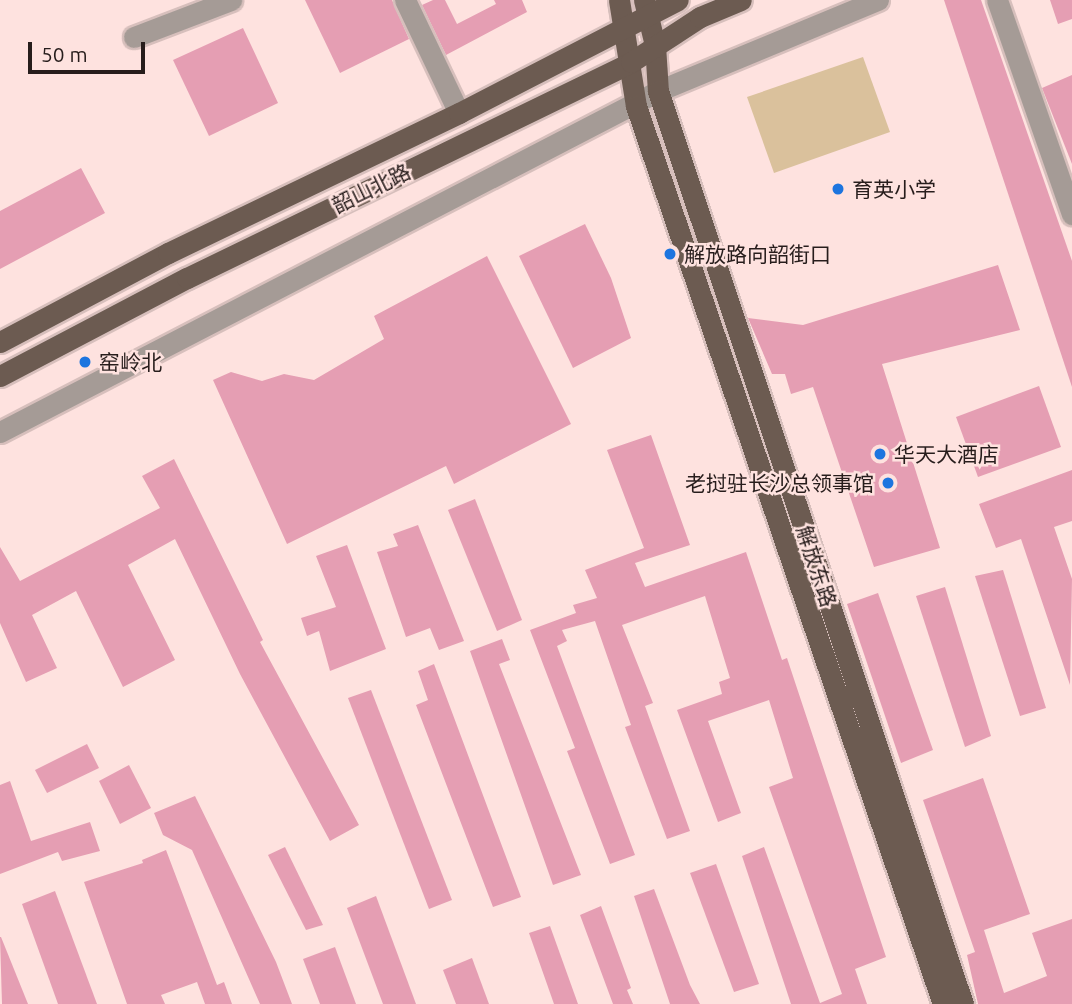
<!DOCTYPE html>
<meta charset="utf-8">
<style>
body{margin:0}
#map{position:relative;width:1072px;height:1004px;overflow:hidden;background:#fee2df;font-family:Ubuntu,"Noto Sans SC",sans-serif}
div>[style]{position:absolute}
[style*='--x']{left:calc(var(--x)*1px);top:calc(var(--y)*1px);width:calc(var(--w)*1px);rotate:calc(var(--a)*1deg)}
.green>*{inset:0;background:#dac19c}
.building>*{inset:0;background:#e59eb3}
.roads{filter:drop-shadow(2px 0 #d7bfbc) drop-shadow(-2px 0 #d7bfbc) drop-shadow(0 2px #d7bfbc) drop-shadow(0 -2px #d7bfbc)}
.minor>*{height:21px;margin:-10.5px;padding:0 10.5px;transform-origin:10.5px;border-radius:10.5px;background:#a59b96}
.major>*{height:21px;margin:-10.5px;padding:0 10.5px;transform-origin:10.5px;border-radius:10.5px;background:#6c5b51}
.dots>*{width:19px;height:19px;translate:-50% -50%;box-sizing:border-box;border:4px solid #fee2df;border-radius:50%}
span{translate:-50% -50%;white-space:nowrap;text-align:center;line-height:1.15;-webkit-text-stroke:5px #fee2df;paint-order:stroke}
.street-label{font-size:21px;color:#271d1c}
.poi-label{font-size:21px;color:#271d1c}
.left{translate:0 -50%;text-align:left}
.right{translate:-100% -50%;text-align:right}
.scale{position:absolute;left:28px;top:42px;width:117px;height:32px;box-sizing:border-box;border:4px solid #271d1c;border-top:0;padding-left:9px;font-size:21px;line-height:24px;white-space:nowrap;color:#271d1c;-webkit-text-stroke:5px #fee2df;paint-order:stroke}
</style>
<div id="map">
<div class="green">
<i style="clip-path:polygon(863px 57px,890px 132px,774px 173px,747px 97px)"></i>
</div>
<div class="building">
<i style="clip-path:polygon(305px 0,392px 0,409px 39px,340px 73px)"></i>
<i style="clip-path:polygon(433px 0,445px 0,457px 24px,496px 4px,494px 0,522px 0,527px 12px,446px 55px,422px 5px)"></i>
<i style="clip-path:polygon(944px 0,981px 0,1072px 261px,1072px 387px)"></i>
<i style="clip-path:polygon(1050px 0,1072px 0,1072px 19px,1058px 24px)"></i>
<i style="clip-path:polygon(243px 28px,278px 103px,209px 136px,173px 60px)"></i>
<i style="clip-path:polygon(1072px 75px,1072px 164px,1042px 88px)"></i>
<i style="clip-path:polygon(81px 168px,105px 213px,0 269px,0 211px)"></i>
<i style="clip-path:polygon(585px 224px,611px 278px,631px 338px,573px 368px,519px 256px)"></i>
<i style="clip-path:polygon(487px 256px,571px 424px,454px 484px,446px 466px,287px 544px,213px 380px,231px 372px,262px 381px,284px 374px,314px 380px,384px 339px,374px 316px)"></i>
<i style="clip-path:polygon(998px 265px,1020px 330px,882px 364px,940px 548px,874px 567px,813px 387px,791px 394px,785px 374px,772px 374px,748px 318px,803px 325px)"></i>
<i style="clip-path:polygon(1039px 386px,1061px 447px,978px 477px,956px 417px)"></i>
<i style="clip-path:polygon(651px 435px,690px 545px,635px 563px,645px 587px,746px 552px,782px 660px,787px 658px,886px 957px,855px 969px,867px 1004px,791px 1004px,742px 856px,764px 847px,820px 1003px,842px 994px,769px 787px,793px 778px,769px 700px,708px 721px,741px 813px,718px 822px,677px 710px,722px 694px,719px 682px,730px 678px,705px 596px,622px 625px,653px 703px,645px 706px,690px 831px,667px 839px,625px 727px,631px 725px,595px 621px,562px 630px,567px 641px,557px 646px,635px 855px,610px 864px,567px 751px,575px 748px,530px 630px,576px 613px,573px 605px,597px 598px,585px 570px,644px 548px,607px 450px)"></i>
<i style="clip-path:polygon(174px 459px,263px 640px,260px 642px,359px 825px,330px 841px,240px 674px,175px 539px,128px 565px,175px 660px,123px 687px,76px 591px,32px 615px,57px 668px,26px 682px,0 623px,0 547px,20px 581px,160px 508px,142px 476px)"></i>
<i style="clip-path:polygon(1072px 470px,1072px 521px,1054px 527px,1072px 579px,1070px 685px,1021px 539px,996px 548px,979px 504px)"></i>
<i style="clip-path:polygon(475px 499px,522px 620px,497px 631px,448px 510px)"></i>
<i style="clip-path:polygon(418px 525px,464px 641px,439px 650px,430px 628px,406px 637px,377px 552px,398px 546px,393px 534px)"></i>
<i style="clip-path:polygon(347px 545px,386px 649px,330px 671px,319px 631px,307px 636px,301px 618px,336px 607px,316px 556px)"></i>
<i style="clip-path:polygon(1003px 570px,1046px 708px,1020px 716px,975px 576px)"></i>
<i style="clip-path:polygon(945px 587px,991px 736px,965px 747px,916px 596px)"></i>
<i style="clip-path:polygon(878px 593px,933px 750px,901px 763px,847px 604px)"></i>
<i style="clip-path:polygon(502px 639px,510px 660px,499px 664px,581px 875px,553px 885px,470px 651px)"></i>
<i style="clip-path:polygon(434px 664px,521px 897px,493px 907px,416px 705px,428px 700px,418px 671px)"></i>
<i style="clip-path:polygon(371px 690px,452px 900px,429px 909px,348px 698px)"></i>
<i style="clip-path:polygon(87px 744px,99px 768px,47px 793px,35px 770px)"></i>
<i style="clip-path:polygon(129px 765px,151px 808px,120px 824px,99px 781px)"></i>
<i style="clip-path:polygon(983px 778px,1030px 914px,984px 930px,1004px 993px,1047px 976px,1032px 933px,1072px 919px,1072px 1004px,978px 1004px,967px 955px,975px 952px,923px 800px)"></i>
<i style="clip-path:polygon(10px 781px,31px 841px,90px 822px,100px 851px,62px 861px,58px 852px,0 874px,0 785px)"></i>
<i style="clip-path:polygon(195px 796px,276px 962px,292px 1004px,260px 1004px,192px 850px,163px 835px,154px 813px)"></i>
<i style="clip-path:polygon(285px 847px,323px 925px,306px 930px,268px 855px)"></i>
<i style="clip-path:polygon(166px 850px,217px 985px,224px 982px,232px 1004px,205px 1004px,197px 982px,161px 995px,165px 1004px,127px 1004px,84px 882px,143px 863px,142px 860px)"></i>
<i style="clip-path:polygon(716px 864px,759px 984px,734px 992px,690px 873px)"></i>
<i style="clip-path:polygon(654px 889px,690px 985px,700px 1004px,670px 1004px,634px 896px)"></i>
<i style="clip-path:polygon(55px 891px,97px 1004px,58px 1004px,22px 904px)"></i>
<i style="clip-path:polygon(376px 896px,416px 1004px,383px 1004px,347px 908px)"></i>
<i style="clip-path:polygon(601px 906px,631px 988px,627px 990px,633px 1004px,613px 1004px,580px 915px)"></i>
<i style="clip-path:polygon(550px 926px,578px 1004px,554px 1004px,529px 933px)"></i>
<i style="clip-path:polygon(0 937px,1px 937px,28px 1004px,2px 1004px)"></i>
<i style="clip-path:polygon(335px 947px,356px 1004px,320px 1004px,303px 959px)"></i>
<i style="clip-path:polygon(472px 958px,489px 1004px,456px 1004px,443px 970px)"></i>
</div>
<div class="roads">
<div class="minor">
<i style="--x:405;--y:0;--w:125;--a:64.5"></i>
<i style="--x:997;--y:0;--w:227;--a:70.7"></i>
<i style="--x:134;--y:37;--w:104;--a:-20.9"></i>
<i style="--x:0;--y:432;--w:741;--a:-27.39"></i>
<i style="--x:658;--y:91;--w:238;--a:-22.5"></i>
</div>
<div class="major">
<i style="--x:619;--y:0;--w:107;--a:80.9"></i>
<i style="--x:636;--y:106;--w:949;--a:71.13"></i>
<i style="--x:644;--y:0;--w:46;--a:76.3"></i>
<i style="--x:655;--y:45;--w:46;--a:86.3"></i>
<i style="--x:658;--y:91;--w:963;--a:71.53"></i>
<i style="--x:0;--y:342;--w:190;--a:-27.9"></i>
<i style="--x:168;--y:253;--w:323;--a:-25.7"></i>
<i style="--x:459;--y:113;--w:246;--a:-27.3"></i>
<i style="--x:0;--y:376;--w:211;--a:-27.7"></i>
<i style="--x:187;--y:278;--w:494;--a:-25.9"></i>
<i style="--x:631;--y:62;--w:82;--a:-33.1"></i>
<i style="--x:700;--y:17;--w:44;--a:-22.5"></i>
</div>
</div>
<div class="dots">
<i style="left:838px;top:189px;background:#1d75df"></i>
<i style="left:670px;top:254px;background:#1d75df"></i>
<i style="left:85px;top:362px;background:#1d75df"></i>
<i style="left:880px;top:454px;background:#1d75df"></i>
<i style="left:888px;top:483px;background:#1d75df"></i>
</div>
<div class="street-label">
<span style="left:371px;top:188px;rotate:-26deg">韶山北路</span>
<span style="left:817px;top:566px;rotate:72deg">解放东路</span>
</div>
<div class="poi-label">
<span class="left" style="left:852px;top:189px">育英小学</span>
<span class="left" style="left:684px;top:254px">解放路向韶街口</span>
<span class="left" style="left:99px;top:362px">窑岭北</span>
<span class="left" style="left:894px;top:454px">华天大酒店</span>
<span class="right" style="left:874px;top:483px">老挝驻长沙总领事馆</span>
</div>
<div class="scale">50 m</div>
</div>
